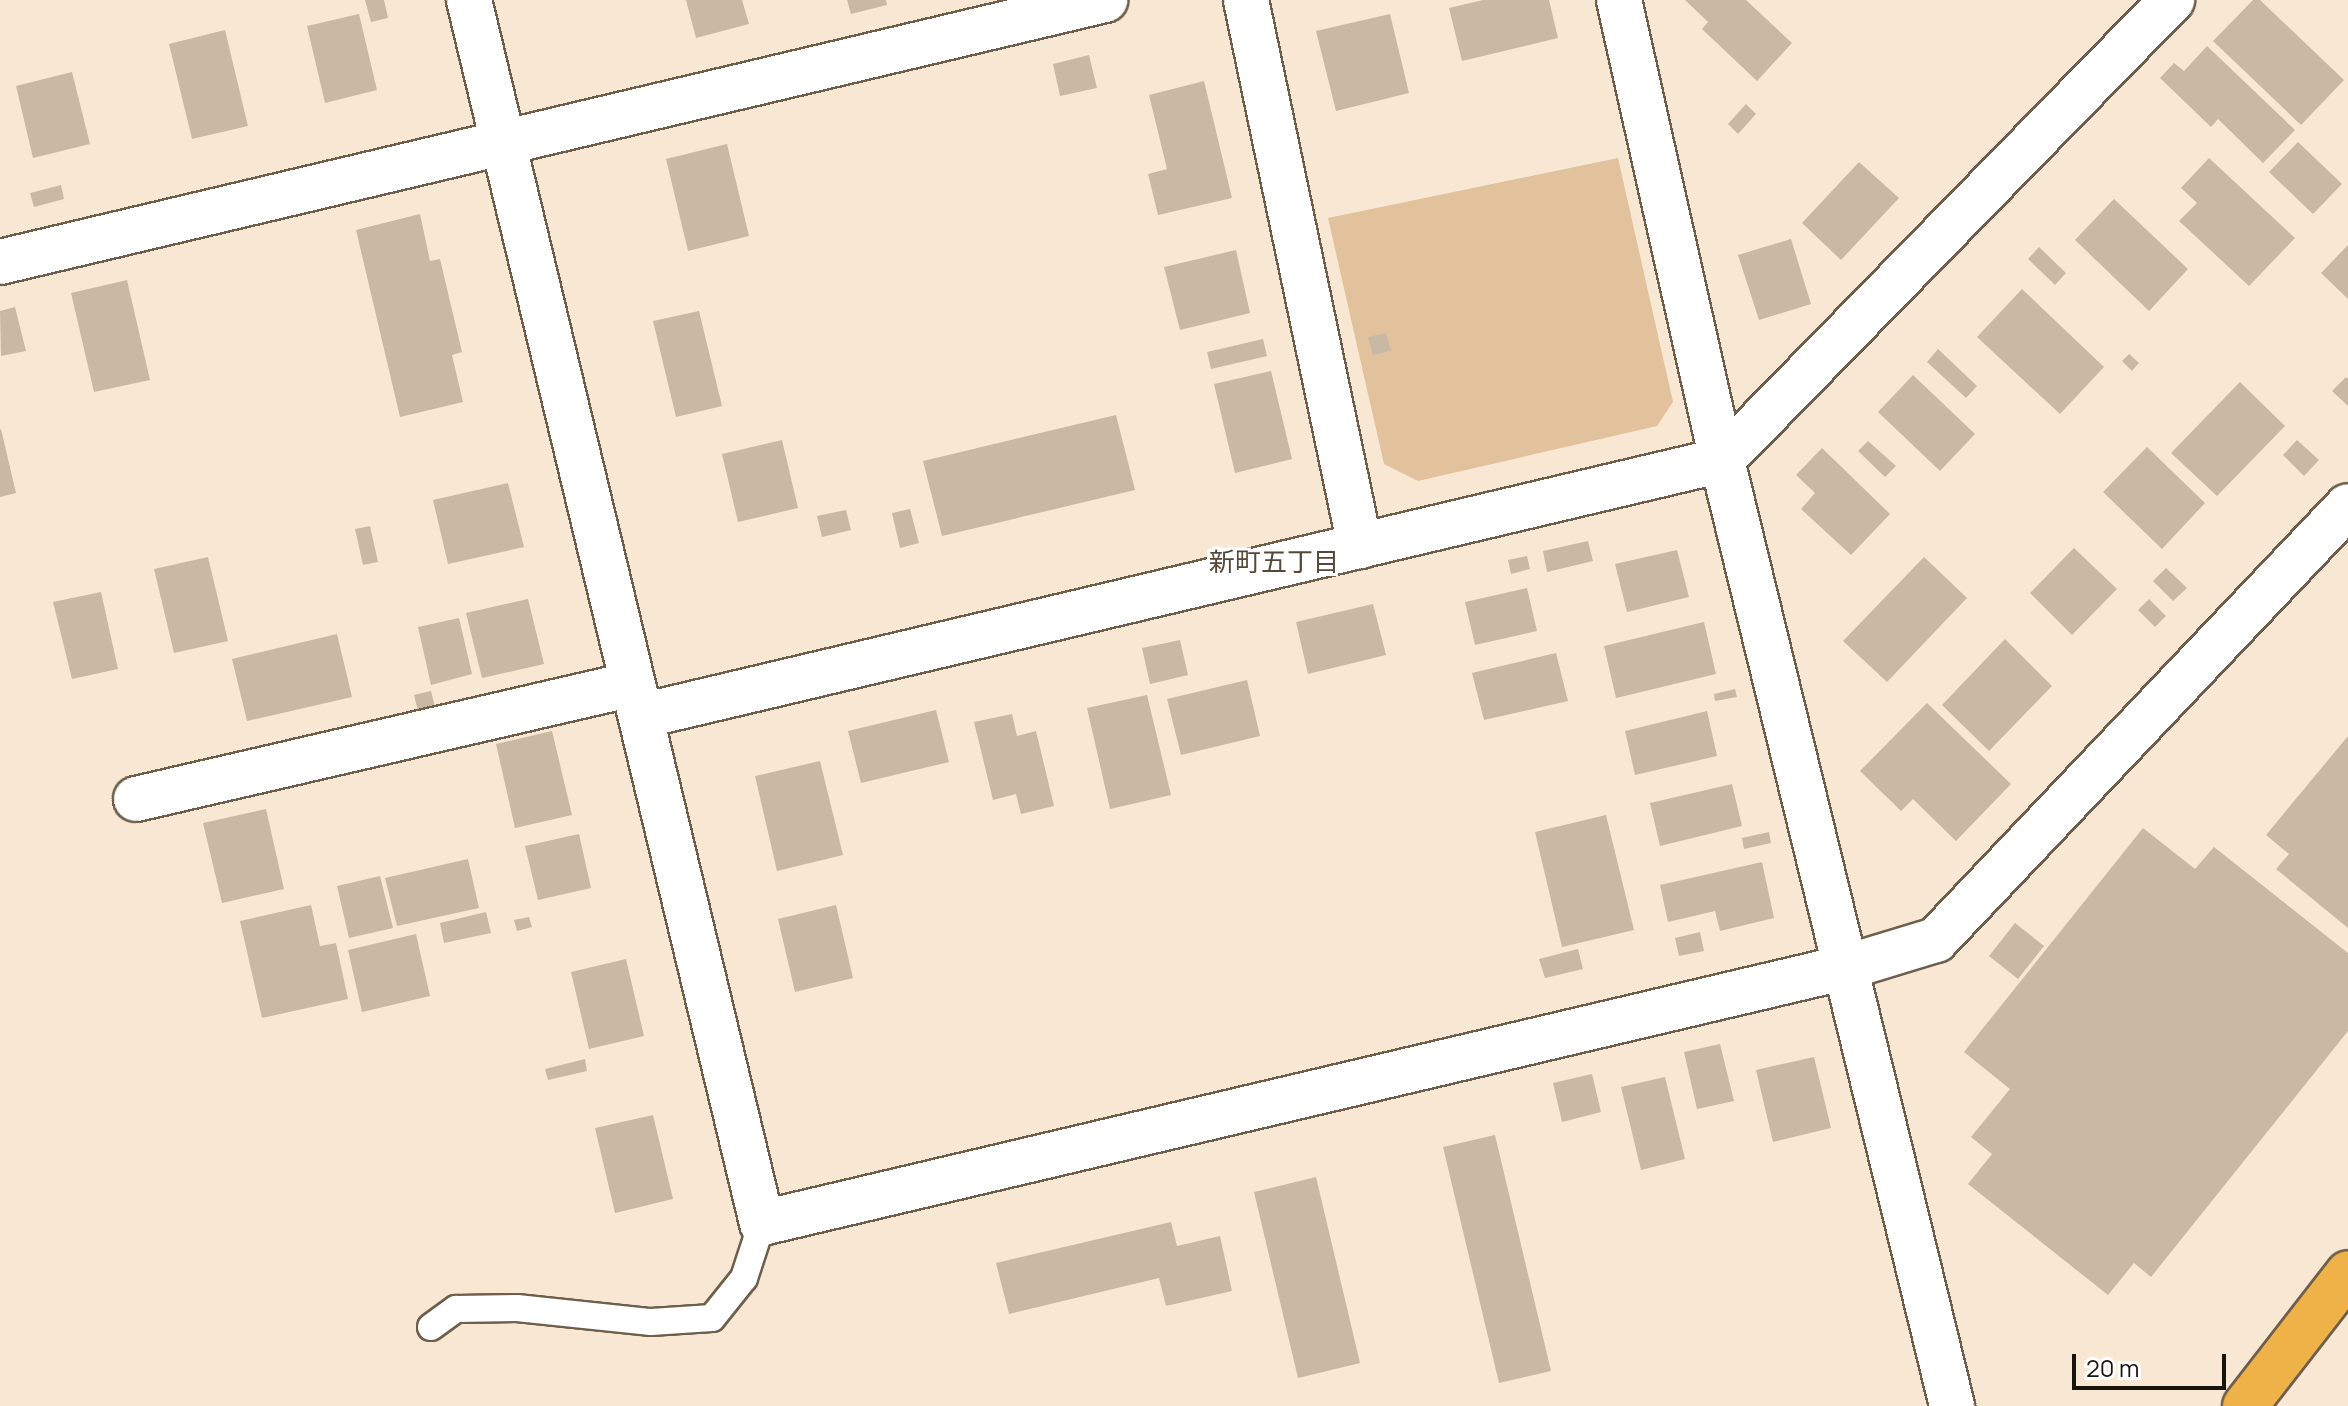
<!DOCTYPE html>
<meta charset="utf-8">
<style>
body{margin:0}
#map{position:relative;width:2348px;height:1406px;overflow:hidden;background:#f8e7d2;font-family:Manrope,"Noto Sans JP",sans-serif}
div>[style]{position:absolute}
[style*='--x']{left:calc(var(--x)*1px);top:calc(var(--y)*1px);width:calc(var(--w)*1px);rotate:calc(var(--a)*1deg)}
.green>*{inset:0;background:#e1c29c}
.building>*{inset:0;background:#c9b9a4}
.roads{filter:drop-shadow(2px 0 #6d5f4c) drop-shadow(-2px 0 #6d5f4c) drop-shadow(0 2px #6d5f4c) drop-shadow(0 -2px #6d5f4c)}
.service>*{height:26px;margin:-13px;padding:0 13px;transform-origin:13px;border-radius:13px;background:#fff}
.minor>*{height:44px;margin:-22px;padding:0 22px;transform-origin:22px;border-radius:22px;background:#fff}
.trunk>*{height:44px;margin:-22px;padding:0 22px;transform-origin:22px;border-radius:22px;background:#efb248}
span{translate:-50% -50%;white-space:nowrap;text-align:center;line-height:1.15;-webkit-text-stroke:6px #fff;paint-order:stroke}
.neighbourhood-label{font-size:26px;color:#564837}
.scale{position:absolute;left:2072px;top:1354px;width:154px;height:36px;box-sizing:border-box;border:4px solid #18130b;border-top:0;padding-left:10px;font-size:24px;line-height:28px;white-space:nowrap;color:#18130b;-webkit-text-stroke:6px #fff;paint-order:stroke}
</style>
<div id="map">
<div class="green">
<i style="clip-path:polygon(1618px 158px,1673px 402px,1657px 426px,1418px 481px,1384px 464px,1328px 218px)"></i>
</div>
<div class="building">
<i style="clip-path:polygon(365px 0,384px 0,388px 18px,371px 22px)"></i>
<i style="clip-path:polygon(686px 0,742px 0,749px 24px,696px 38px)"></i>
<i style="clip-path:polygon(847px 0,886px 0,887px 5px,851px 14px)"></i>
<i style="clip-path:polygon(1483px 0,1549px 0,1558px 38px,1462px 61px,1449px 8px)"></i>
<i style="clip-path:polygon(1685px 0,1746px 0,1792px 43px,1757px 81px,1702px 29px,1708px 22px)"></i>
<i style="clip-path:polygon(2253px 0,2260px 0,2344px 80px,2301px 125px,2213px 41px)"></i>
<i style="clip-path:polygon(359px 14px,377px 90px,325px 103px,307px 26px)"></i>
<i style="clip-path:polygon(1390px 14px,1409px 93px,1336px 111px,1316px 31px)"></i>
<i style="clip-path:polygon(225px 30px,248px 126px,192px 139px,169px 44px)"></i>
<i style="clip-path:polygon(2207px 46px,2295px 130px,2263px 163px,2218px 119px,2211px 127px,2160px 78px,2174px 63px,2184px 71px)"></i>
<i style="clip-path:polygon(1089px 55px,1097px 88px,1060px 96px,1053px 64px)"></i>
<i style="clip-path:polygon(72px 72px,90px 144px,33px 158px,16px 86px)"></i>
<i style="clip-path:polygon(1204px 81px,1232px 198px,1158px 215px,1148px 174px,1167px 169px,1149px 95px)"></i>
<i style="clip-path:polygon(1746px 104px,1756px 114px,1738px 134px,1728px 124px)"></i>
<i style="clip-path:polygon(2298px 142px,2342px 184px,2313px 214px,2269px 172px)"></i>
<i style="clip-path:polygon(727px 144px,749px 236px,688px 251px,666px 159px)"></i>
<i style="clip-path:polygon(2209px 158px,2295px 238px,2249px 286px,2179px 221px,2197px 203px,2181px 188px)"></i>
<i style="clip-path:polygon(1859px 162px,1899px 198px,1841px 260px,1802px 223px)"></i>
<i style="clip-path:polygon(61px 185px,64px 199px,34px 207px,30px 193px)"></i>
<i style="clip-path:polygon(2114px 199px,2188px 269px,2149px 311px,2075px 240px)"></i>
<i style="clip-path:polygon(420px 214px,430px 261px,440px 259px,462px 352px,452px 355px,463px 402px,400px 417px,356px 230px)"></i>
<i style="clip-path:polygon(1791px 239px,1811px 304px,1759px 320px,1738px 255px)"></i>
<i style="clip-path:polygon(2348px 245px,2348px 299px,2321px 273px)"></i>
<i style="clip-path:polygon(2039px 247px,2066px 273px,2055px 285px,2028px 259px)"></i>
<i style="clip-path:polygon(1236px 250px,1250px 313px,1180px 330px,1164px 267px)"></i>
<i style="clip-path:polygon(127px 280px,150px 380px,94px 392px,71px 293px)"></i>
<i style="clip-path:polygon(2022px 289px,2104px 367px,2060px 414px,1977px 337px)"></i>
<i style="clip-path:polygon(15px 307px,26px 351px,1px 356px,0 311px)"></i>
<i style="clip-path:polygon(699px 311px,722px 406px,676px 417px,653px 321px)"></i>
<i style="clip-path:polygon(1386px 333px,1391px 351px,1373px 355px,1368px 337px)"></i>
<i style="clip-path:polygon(1263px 339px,1267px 356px,1211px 369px,1207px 352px)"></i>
<i style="clip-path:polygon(1938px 349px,1977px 386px,1966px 398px,1927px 362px)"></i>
<i style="clip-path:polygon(2129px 354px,2139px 363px,2132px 371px,2122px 361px)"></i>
<i style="clip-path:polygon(1271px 371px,1292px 459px,1235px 473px,1214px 384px)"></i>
<i style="clip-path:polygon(1913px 375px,1975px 434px,1940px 471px,1878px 412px)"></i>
<i style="clip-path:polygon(2346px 377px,2348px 379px,2348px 406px,2332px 391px)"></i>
<i style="clip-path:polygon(2240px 382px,2285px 426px,2217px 496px,2171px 453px)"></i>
<i style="clip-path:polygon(1116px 415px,1135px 490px,942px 536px,923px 461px)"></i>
<i style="clip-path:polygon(1px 429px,16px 493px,0 497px,0 430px)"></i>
<i style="clip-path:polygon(782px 440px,798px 508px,738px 522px,722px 454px)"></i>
<i style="clip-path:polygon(2297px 440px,2319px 460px,2304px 476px,2283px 455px)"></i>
<i style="clip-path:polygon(1868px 441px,1896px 466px,1885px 477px,1858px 451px)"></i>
<i style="clip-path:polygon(2147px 447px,2205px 503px,2162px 549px,2103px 492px)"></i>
<i style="clip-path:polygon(1822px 448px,1890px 514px,1851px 555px,1801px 509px,1815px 493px,1796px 475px)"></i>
<i style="clip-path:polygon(508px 483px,524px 547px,448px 564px,433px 500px)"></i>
<i style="clip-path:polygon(910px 509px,919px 543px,900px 548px,892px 513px)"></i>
<i style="clip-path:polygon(846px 510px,851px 530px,822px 537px,817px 516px)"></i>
<i style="clip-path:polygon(370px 526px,378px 562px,363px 565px,355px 529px)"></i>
<i style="clip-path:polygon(1588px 541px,1593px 561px,1547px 572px,1543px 551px)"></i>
<i style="clip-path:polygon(2074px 548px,2117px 589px,2072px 635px,2030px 593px)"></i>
<i style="clip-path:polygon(1677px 550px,1689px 597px,1627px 612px,1615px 564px)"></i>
<i style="clip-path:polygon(1527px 556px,1530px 569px,1511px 574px,1508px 560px)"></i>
<i style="clip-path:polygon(208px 557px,228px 641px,174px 653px,154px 569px)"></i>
<i style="clip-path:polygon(1924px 557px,1967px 598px,1887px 682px,1843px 641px)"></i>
<i style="clip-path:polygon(2166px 568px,2187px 588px,2173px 601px,2153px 581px)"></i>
<i style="clip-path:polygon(1527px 588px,1537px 631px,1475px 645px,1465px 602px)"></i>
<i style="clip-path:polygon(101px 592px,118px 669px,72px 679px,53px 602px)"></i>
<i style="clip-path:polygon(528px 599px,544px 664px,482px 678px,466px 613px)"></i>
<i style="clip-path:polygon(2149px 599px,2166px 616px,2155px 627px,2138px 610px)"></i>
<i style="clip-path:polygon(1373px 604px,1386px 655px,1308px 674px,1296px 622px)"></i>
<i style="clip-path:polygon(459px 618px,472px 674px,431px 685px,418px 627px)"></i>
<i style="clip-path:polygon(1704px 622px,1716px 674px,1616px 698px,1604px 646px)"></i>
<i style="clip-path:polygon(337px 634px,352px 697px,247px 721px,232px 659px)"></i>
<i style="clip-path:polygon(2005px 639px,2052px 686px,1989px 751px,1942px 705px)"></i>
<i style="clip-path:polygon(1180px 640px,1188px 675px,1150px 684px,1142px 648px)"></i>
<i style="clip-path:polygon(1556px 653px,1568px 701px,1484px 720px,1472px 673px)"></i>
<i style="clip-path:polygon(1247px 680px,1260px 736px,1181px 755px,1167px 699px)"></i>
<i style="clip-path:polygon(1735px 689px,1737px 697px,1715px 701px,1714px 694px)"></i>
<i style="clip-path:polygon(431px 691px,436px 711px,419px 715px,414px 695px)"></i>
<i style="clip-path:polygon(1147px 695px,1171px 795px,1110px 809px,1087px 708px)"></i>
<i style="clip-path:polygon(1927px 703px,2011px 784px,1956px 841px,1913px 799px,1901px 811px,1860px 771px)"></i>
<i style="clip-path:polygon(936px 710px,949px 762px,861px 783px,848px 731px)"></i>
<i style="clip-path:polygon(1707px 711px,1717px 756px,1635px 775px,1625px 731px)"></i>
<i style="clip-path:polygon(1012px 714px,1017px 736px,1036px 731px,1054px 806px,1021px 814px,1016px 794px,993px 800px,974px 722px)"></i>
<i style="clip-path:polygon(552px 731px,572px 815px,515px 828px,496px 744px)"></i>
<i style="clip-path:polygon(2348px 736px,2348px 928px,2276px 869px,2289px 854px,2266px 835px)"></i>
<i style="clip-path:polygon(820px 761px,843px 855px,777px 871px,755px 776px)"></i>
<i style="clip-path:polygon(1732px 784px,1742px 826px,1660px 846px,1650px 803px)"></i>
<i style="clip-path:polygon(266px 809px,284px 889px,222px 903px,203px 823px)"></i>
<i style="clip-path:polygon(1606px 815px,1634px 930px,1562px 947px,1535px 832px)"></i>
<i style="clip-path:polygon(2143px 828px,2195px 869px,2214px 847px,2348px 953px,2348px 1031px,2151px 1277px,2134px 1263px,2108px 1295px,1968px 1184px,1992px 1154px,1971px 1137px,2010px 1089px,1964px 1052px)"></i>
<i style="clip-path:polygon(1769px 832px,1771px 843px,1744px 849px,1742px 838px)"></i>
<i style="clip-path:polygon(579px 834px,591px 888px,538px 900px,525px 846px)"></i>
<i style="clip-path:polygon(468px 859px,479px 908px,397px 926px,385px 878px)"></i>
<i style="clip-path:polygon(1762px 862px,1774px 918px,1720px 931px,1715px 911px,1668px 922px,1660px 885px)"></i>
<i style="clip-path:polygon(380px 876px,393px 928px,349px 938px,337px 886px)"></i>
<i style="clip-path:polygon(311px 905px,320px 946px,336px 943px,348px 999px,262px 1018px,240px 921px)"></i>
<i style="clip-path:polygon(836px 905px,853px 978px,795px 992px,778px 919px)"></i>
<i style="clip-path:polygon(486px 912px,491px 933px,444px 943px,440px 923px)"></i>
<i style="clip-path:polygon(529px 917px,532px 927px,517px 931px,514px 920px)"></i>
<i style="clip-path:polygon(2015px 923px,2044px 946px,2018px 979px,1989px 956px)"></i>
<i style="clip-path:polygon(1700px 932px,1704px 951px,1679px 956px,1675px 938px)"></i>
<i style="clip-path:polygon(416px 934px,430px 996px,362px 1012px,348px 950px)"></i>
<i style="clip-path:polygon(1578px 949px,1583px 969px,1545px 978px,1539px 959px)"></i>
<i style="clip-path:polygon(626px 959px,644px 1036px,589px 1049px,571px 972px)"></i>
<i style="clip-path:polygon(1720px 1044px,1734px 1101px,1697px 1109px,1684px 1052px)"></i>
<i style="clip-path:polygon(1814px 1057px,1831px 1128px,1773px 1142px,1756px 1070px)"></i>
<i style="clip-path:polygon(585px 1059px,587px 1071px,548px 1080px,545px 1069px)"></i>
<i style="clip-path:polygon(1592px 1074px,1601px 1112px,1562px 1122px,1553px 1083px)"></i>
<i style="clip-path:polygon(1665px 1077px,1685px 1159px,1641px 1170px,1621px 1087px)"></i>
<i style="clip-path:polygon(653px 1115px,673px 1199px,615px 1213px,595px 1128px)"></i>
<i style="clip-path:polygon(1495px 1135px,1551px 1371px,1499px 1383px,1443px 1147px)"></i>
<i style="clip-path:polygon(1316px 1177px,1360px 1363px,1298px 1378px,1254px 1192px)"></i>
<i style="clip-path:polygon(1171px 1222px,1177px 1246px,1220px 1236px,1232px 1291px,1166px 1306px,1159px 1278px,1009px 1314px,996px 1263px)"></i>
</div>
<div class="roads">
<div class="service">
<i style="--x:431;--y:1327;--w:31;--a:-36"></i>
<i style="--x:456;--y:1309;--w:61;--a:-0.9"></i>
<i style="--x:517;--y:1308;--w:135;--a:6"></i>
<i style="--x:651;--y:1322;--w:61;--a:-3.8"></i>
<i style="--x:712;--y:1318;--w:51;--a:-51.3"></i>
<i style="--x:744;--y:1278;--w:58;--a:-71.9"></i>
</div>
<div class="minor">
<i style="--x:469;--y:0;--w:1258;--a:76.53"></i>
<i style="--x:762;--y:1223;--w:1115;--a:-13.28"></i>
<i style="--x:1847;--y:967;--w:93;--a:-16.9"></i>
<i style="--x:1936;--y:940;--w:598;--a:-46.49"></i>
<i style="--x:1246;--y:0;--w:558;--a:78.21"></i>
<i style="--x:1619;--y:0;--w:471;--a:77.4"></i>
<i style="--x:1722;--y:460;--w:974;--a:76.33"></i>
<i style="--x:0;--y:262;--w:1136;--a:-13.34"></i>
<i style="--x:641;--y:716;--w:1111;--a:-13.32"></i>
<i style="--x:1722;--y:460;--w:644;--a:-45.63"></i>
<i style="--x:136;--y:799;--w:510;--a:-13.03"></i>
</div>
<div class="trunk">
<i style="--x:2245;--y:1406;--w:168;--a:-52.2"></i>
</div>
</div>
<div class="neighbourhood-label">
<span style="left:1274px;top:562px">新町五丁目</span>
</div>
<div class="scale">20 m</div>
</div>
